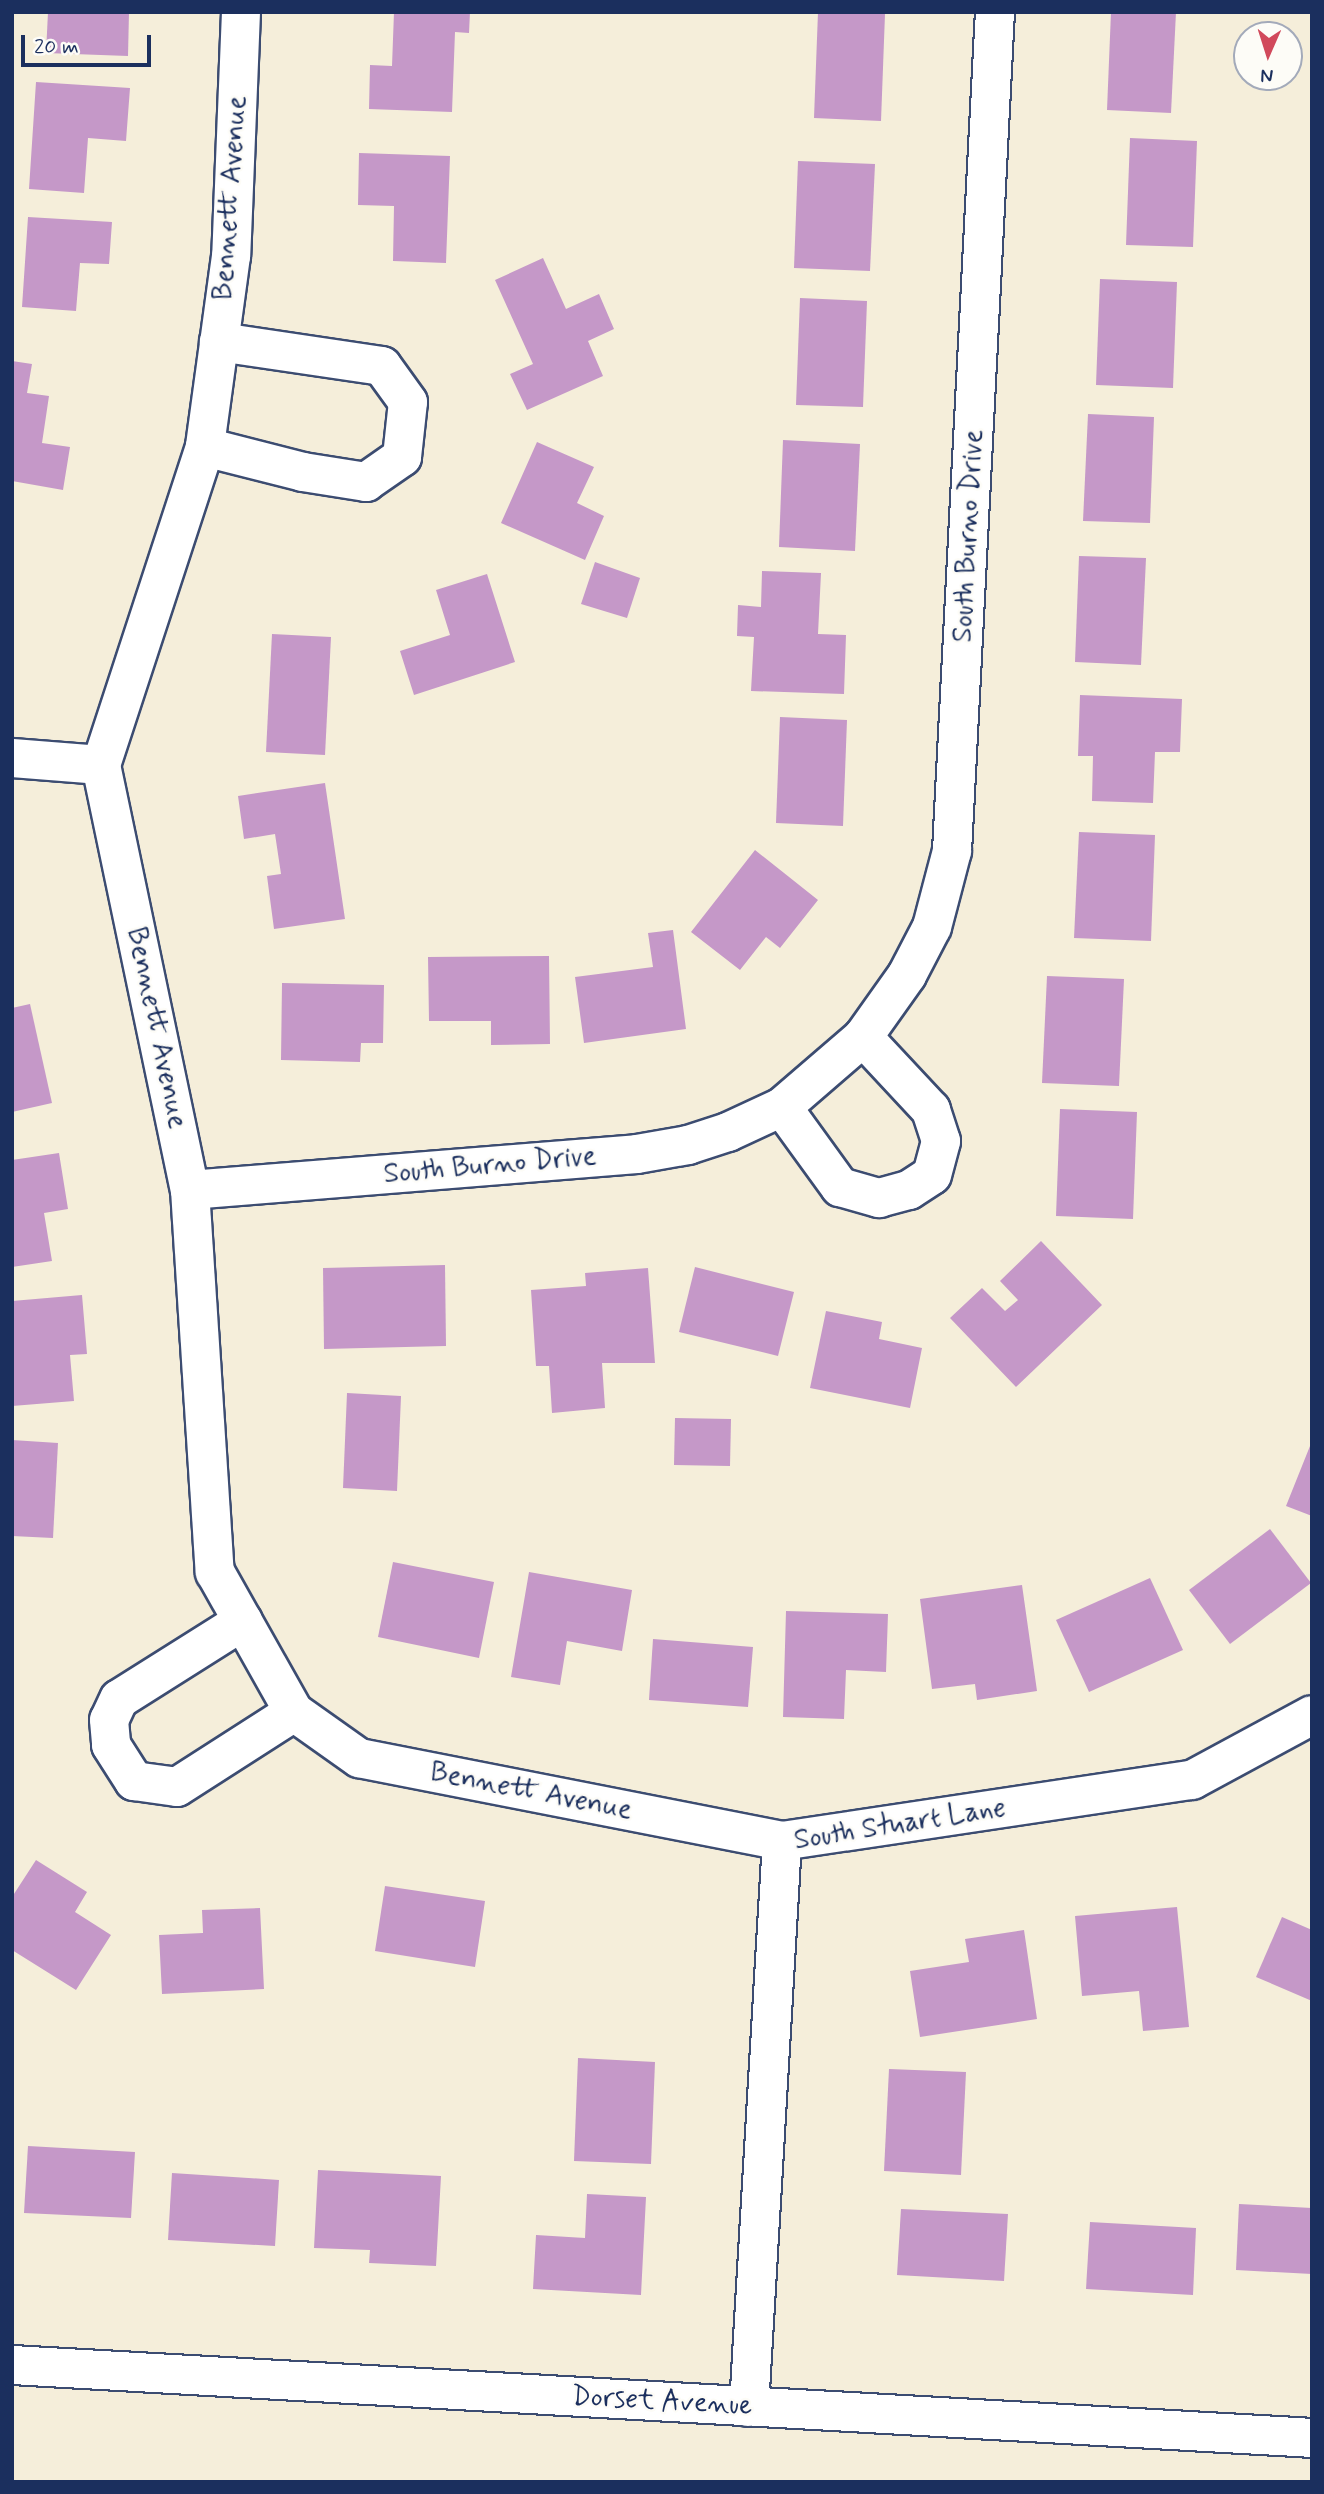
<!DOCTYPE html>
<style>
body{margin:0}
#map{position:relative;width:1324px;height:2494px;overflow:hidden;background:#f5eeda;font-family:Mynerve,sans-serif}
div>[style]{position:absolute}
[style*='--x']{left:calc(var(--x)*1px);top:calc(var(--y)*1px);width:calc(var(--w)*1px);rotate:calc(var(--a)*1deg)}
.building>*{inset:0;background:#c598c8}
.roads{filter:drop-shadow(2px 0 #3c4c71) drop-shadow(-2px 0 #3c4c71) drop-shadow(0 2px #3c4c71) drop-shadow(0 -2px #3c4c71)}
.street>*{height:38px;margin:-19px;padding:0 19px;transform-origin:19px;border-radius:19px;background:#fff}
span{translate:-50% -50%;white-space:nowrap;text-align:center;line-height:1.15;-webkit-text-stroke:5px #fdfcf7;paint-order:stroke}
.street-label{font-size:28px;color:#1b2f5e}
.frame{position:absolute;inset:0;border:14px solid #1b2f5e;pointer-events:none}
.north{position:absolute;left:1233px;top:21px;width:70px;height:70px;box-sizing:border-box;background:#fdfcf7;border:2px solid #a3aaba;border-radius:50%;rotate:183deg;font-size:19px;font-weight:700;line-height:28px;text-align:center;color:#1b2f5e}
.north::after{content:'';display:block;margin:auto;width:24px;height:32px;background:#d1495b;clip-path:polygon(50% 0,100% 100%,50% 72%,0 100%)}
.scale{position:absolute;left:21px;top:35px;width:130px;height:32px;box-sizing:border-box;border:4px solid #1b2f5e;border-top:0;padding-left:9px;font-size:21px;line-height:24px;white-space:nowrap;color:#1b2f5e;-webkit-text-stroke:5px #fdfcf7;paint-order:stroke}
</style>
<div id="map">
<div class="building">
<i style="clip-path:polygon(48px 12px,129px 12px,128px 56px,46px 53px)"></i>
<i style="clip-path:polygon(394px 12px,470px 12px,469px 33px,455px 32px,452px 112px,369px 109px,370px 65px,392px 66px)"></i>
<i style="clip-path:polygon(818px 12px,885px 14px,881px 121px,814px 118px)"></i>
<i style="clip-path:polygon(1111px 12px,1176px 12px,1171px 113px,1107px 110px)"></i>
<i style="clip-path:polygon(36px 82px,130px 88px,126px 141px,88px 138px,84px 193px,29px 189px)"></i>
<i style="clip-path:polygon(1130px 138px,1197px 141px,1193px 247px,1126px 245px)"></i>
<i style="clip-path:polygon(359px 153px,450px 156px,446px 263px,393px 261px,394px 206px,358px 205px)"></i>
<i style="clip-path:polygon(798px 161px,875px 164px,870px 271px,794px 268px)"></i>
<i style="clip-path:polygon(28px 217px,112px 222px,109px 264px,80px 263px,76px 311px,22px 307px)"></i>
<i style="clip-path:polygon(543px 258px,566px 309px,599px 294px,614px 329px,588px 341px,603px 376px,527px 410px,510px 374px,533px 364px,495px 280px)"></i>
<i style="clip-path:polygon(1100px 279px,1177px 282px,1173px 388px,1096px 385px)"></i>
<i style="clip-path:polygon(800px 298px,867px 301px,863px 407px,796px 405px)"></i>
<i style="clip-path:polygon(12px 361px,32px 364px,27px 393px,49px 396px,42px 443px,70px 447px,63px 490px,12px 481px)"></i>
<i style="clip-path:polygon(1088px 414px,1154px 417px,1150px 523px,1083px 521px)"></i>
<i style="clip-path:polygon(783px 440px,860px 444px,855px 551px,779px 547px)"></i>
<i style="clip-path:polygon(537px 442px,594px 467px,577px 503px,604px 516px,585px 560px,501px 523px)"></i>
<i style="clip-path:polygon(1079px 556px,1146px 558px,1141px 665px,1075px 662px)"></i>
<i style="clip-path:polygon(595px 562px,640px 578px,627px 618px,581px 604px)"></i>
<i style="clip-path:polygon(762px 571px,821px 573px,818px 634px,846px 635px,844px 694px,751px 691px,754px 637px,737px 636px,738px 605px,761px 607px)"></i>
<i style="clip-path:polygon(487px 574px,515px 662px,414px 695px,400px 651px,450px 635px,436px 590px)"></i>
<i style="clip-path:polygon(272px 634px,331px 637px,325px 755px,266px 752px)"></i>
<i style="clip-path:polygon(1080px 695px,1182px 699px,1180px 752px,1155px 752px,1153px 803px,1092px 801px,1093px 756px,1078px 756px)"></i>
<i style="clip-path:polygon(780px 717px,847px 720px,843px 826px,776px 823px)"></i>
<i style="clip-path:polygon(325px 783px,345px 919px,274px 929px,267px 876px,281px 874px,275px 834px,244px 839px,238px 796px)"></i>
<i style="clip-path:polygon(1079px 832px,1155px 835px,1151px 941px,1074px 938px)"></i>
<i style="clip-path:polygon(755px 850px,818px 900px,780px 948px,766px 937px,740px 970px,691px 932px)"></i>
<i style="clip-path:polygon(673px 930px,686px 1029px,584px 1043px,575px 977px,653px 967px,648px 933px)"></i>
<i style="clip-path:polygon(549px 956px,550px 1044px,491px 1045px,491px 1021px,429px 1021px,428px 957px)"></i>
<i style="clip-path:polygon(1047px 976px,1124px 979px,1119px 1086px,1042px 1083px)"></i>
<i style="clip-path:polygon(282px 983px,384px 985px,383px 1043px,361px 1043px,360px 1062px,281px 1060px)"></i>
<i style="clip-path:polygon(30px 1004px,52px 1103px,12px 1112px,12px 1008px)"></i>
<i style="clip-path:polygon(1060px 1109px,1137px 1112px,1133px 1219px,1056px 1216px)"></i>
<i style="clip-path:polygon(59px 1153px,68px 1209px,44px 1213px,52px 1261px,12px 1267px,12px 1160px)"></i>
<i style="clip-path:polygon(1041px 1241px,1102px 1305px,1016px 1387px,950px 1318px,982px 1288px,1005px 1311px,1018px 1300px,1000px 1281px)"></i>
<i style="clip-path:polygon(445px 1265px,446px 1346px,324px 1349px,323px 1268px)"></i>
<i style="clip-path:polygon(695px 1267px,794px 1292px,778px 1356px,679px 1332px)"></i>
<i style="clip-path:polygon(648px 1268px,655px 1363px,602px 1363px,605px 1408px,552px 1413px,549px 1366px,536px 1366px,531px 1290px,586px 1286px,585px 1273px)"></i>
<i style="clip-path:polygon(82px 1295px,87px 1354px,70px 1355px,74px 1401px,12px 1406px,12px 1301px)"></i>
<i style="clip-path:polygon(826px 1311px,882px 1322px,879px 1339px,922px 1348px,910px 1408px,810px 1388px)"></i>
<i style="clip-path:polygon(347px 1393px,401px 1396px,397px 1491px,343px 1488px)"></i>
<i style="clip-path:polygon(675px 1418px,731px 1419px,730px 1466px,674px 1465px)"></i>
<i style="clip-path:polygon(12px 1440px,58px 1443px,53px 1538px,12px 1536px)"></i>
<i style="clip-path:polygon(1312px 1441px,1312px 1516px,1286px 1506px)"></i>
<i style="clip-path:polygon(1270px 1529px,1311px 1583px,1230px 1644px,1189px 1590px)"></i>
<i style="clip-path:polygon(393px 1562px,494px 1582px,479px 1658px,378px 1637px)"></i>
<i style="clip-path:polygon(529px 1572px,632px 1590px,622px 1651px,567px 1641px,560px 1685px,511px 1677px)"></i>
<i style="clip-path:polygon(1150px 1578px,1183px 1650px,1089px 1692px,1056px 1620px)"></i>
<i style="clip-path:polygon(1022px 1585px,1037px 1691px,977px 1700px,975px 1684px,932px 1689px,920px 1599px)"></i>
<i style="clip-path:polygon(786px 1611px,888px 1614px,886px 1672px,846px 1670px,844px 1719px,783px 1717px)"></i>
<i style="clip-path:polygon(653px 1639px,753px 1647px,748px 1707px,649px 1700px)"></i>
<i style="clip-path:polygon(36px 1860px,87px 1892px,75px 1912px,111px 1935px,76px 1990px,12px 1950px,12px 1897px)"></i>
<i style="clip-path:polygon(385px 1886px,485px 1901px,475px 1967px,375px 1951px)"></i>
<i style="clip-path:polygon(1177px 1907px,1189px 2027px,1143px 2031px,1139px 1991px,1082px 1996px,1075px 1916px)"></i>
<i style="clip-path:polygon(260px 1908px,264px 1989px,162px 1994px,159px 1935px,203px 1933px,202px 1910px)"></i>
<i style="clip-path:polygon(1282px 1917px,1312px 1930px,1312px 2001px,1256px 1977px)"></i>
<i style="clip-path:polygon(1024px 1930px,1037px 2019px,920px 2037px,910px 1971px,969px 1962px,965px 1939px)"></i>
<i style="clip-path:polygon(578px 2058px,655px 2062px,651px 2164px,574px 2161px)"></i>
<i style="clip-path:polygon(889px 2069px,966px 2072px,961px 2175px,884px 2171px)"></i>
<i style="clip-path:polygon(28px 2146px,135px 2152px,131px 2218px,24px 2213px)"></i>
<i style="clip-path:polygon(318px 2170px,441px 2176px,436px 2266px,369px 2263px,370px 2250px,314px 2248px)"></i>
<i style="clip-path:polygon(172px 2173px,279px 2180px,275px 2246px,168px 2240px)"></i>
<i style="clip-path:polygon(587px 2194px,646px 2197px,641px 2295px,533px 2289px,536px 2235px,585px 2238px)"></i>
<i style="clip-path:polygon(1239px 2204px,1312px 2208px,1312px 2274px,1236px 2270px)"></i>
<i style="clip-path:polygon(901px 2209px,1008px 2214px,1004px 2281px,897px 2275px)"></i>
<i style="clip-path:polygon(1090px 2222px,1196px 2228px,1193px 2295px,1086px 2289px)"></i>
</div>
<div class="roads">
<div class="street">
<i style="--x:241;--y:12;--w:244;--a:92.3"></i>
<i style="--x:231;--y:256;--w:193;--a:97.8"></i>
<i style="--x:205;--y:447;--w:335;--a:108.1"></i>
<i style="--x:101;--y:765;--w:434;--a:78.2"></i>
<i style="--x:190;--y:1190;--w:383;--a:86.3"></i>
<i style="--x:215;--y:1572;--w:161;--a:60.6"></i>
<i style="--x:294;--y:1712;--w:80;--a:35.3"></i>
<i style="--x:359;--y:1758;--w:431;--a:11.1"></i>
<i style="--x:782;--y:1841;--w:415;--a:-8.5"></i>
<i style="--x:1192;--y:1780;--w:136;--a:-28.4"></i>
<i style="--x:205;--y:447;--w:101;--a:14.3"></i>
<i style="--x:303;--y:472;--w:64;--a:9"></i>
<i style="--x:366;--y:482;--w:44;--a:-34.8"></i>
<i style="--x:402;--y:457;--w:55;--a:-83.8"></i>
<i style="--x:408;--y:402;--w:44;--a:-125.8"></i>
<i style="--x:382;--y:366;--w:165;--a:-171.6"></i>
<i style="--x:12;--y:758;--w:89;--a:4.5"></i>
<i style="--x:782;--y:1107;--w:99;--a:54.1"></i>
<i style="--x:840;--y:1187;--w:41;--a:15.8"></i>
<i style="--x:879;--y:1198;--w:31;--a:-15"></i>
<i style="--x:909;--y:1190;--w:27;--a:-33"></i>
<i style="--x:932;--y:1175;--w:35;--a:-75"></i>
<i style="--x:941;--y:1141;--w:33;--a:-108"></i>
<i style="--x:931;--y:1110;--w:100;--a:-133"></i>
<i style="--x:190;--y:1190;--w:448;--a:-4.6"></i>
<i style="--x:637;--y:1154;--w:52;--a:-10"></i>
<i style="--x:688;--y:1145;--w:42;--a:-18"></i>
<i style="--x:728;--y:1132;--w:60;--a:-24.8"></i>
<i style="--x:782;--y:1107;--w:107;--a:-40.8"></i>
<i style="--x:863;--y:1037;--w:76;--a:-54.6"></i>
<i style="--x:907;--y:975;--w:54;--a:-62.5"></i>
<i style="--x:932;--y:927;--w:79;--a:-75.3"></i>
<i style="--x:952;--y:851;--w:840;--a:-87.07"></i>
<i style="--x:243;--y:1621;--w:146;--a:147.8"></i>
<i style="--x:119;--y:1699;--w:23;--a:115"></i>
<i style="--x:109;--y:1720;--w:25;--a:85"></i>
<i style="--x:111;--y:1745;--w:43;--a:57.4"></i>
<i style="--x:134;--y:1781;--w:43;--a:7.9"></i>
<i style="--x:177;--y:1787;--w:139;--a:-32.7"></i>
<i style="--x:12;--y:2365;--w:1302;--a:3.21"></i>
<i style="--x:749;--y:2407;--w:567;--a:-86.66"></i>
</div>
</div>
<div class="street-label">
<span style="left:231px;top:198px;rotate:-86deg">Bennett Avenue</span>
<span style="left:969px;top:536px;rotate:-87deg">South Burno Drive</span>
<span style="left:156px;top:1028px;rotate:78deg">Bennett Avenue</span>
<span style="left:490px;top:1166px;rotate:-5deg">South Burno Drive</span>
<span style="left:531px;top:1792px;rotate:11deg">Bennett Avenue</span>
<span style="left:900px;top:1825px;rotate:-9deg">South Stuart Lane</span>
<span style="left:662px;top:2402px;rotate:3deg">Dorset Avenue</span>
</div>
<div class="frame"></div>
<div class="north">N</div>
<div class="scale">20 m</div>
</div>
